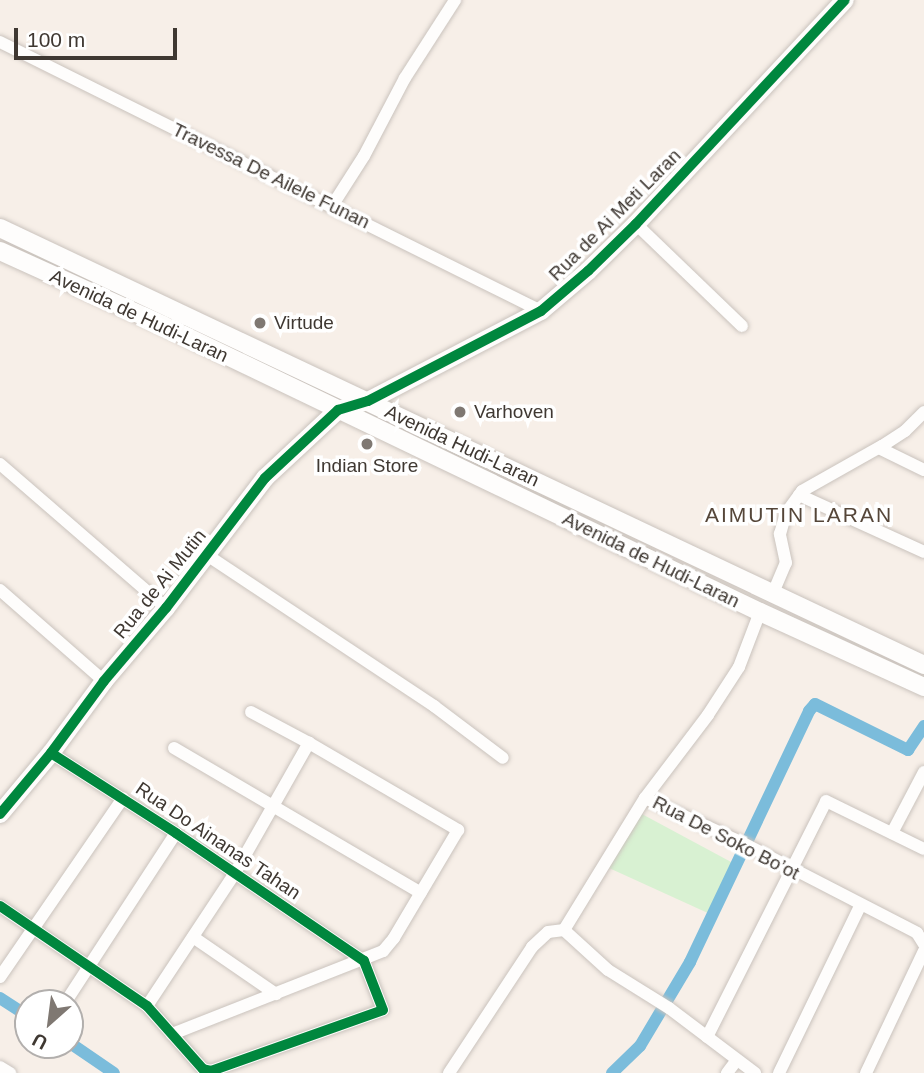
<!DOCTYPE html>
<meta charset="utf-8">
<style>
body{margin:0}
#map{position:relative;width:924px;height:1073px;overflow:hidden;background:#f7efe8;font-family:Arial,sans-serif}
div>[style]{position:absolute}
.green>*{inset:0;background:#d8f1d2}
.canal>*{height:12px;margin:-6px;padding:0 6px;transform-origin:6px;border-radius:6px;background:#7bbcdb}
.roads{filter:drop-shadow(0 0 2px #cac3bd) drop-shadow(0 0 2px #cac3bd)}
.street>*{height:12px;margin:-6px;padding:0 6px;transform-origin:6px;border-radius:6px;background:#fefdfc}
.secondary>*{height:18px;margin:-9px;padding:0 9px;transform-origin:9px;border-radius:9px;background:#fefdfc}
.cycleway>*{height:10px;margin:-5px;padding:0 5px;transform-origin:5px;border-radius:5px;background:#00873e}
.dots>*{width:19px;height:19px;translate:-50% -50%;box-sizing:border-box;border:4px solid #fff;border-radius:50%}
span{translate:-50% -50%;white-space:nowrap;text-align:center;line-height:1.15;-webkit-text-stroke:7px #fff;paint-order:stroke}
.street-label{font-size:19px;color:#3f3832}
.poi-label{font-size:19px;color:#3f3832}
.left{translate:0 -50%;text-align:left}
.neighbourhood-label{font-size:21px;color:#554639;letter-spacing:2px}
.north{position:absolute;left:14px;top:989px;width:70px;height:70px;box-sizing:border-box;background:#fff;border:2px solid #b2afad;border-radius:50%;rotate:208deg;font-size:19px;font-weight:700;line-height:28px;text-align:center;color:#3f3832}
.north::after{content:'';display:block;margin:auto;width:24px;height:32px;background:#7f7872;clip-path:polygon(50% 0,100% 100%,50% 72%,0 100%)}
.scale{position:absolute;left:14px;top:28px;width:163px;height:32px;box-sizing:border-box;border:4px solid #3f3832;border-top:0;padding-left:9px;font-size:21px;line-height:24px;white-space:nowrap;color:#3f3832;-webkit-text-stroke:5px #fff;paint-order:stroke}
</style>
<div id="map">
<div class="green">
<i style="clip-path:polygon(640px 813px,733px 863px,710px 914px,609px 868px)"></i>
</div>
<div class="canal">
<i style="left:0;top:998px;width:33px;rotate:33deg"></i>
<i style="left:70px;top:1043px;width:53px;rotate:34.3deg"></i>
<i style="left:612px;top:1073px;width:39px;rotate:-44deg"></i>
<i style="left:640px;top:1046px;width:98px;rotate:-59.2deg"></i>
<i style="left:690px;top:962px;width:278px;rotate:-64.6deg"></i>
<i style="left:809px;top:711px;width:9px;rotate:-49deg"></i>
<i style="left:815px;top:704px;width:104px;rotate:26.3deg"></i>
<i style="left:908px;top:750px;width:29px;rotate:-56deg"></i>
</div>
<div class="roads">
<div class="street">
<i style="left:0;top:42px;width:604px;rotate:26.44deg"></i>
<i style="left:332px;top:206px;width:59px;rotate:-57.4deg"></i>
<i style="left:364px;top:156px;width:88px;rotate:-62.3deg"></i>
<i style="left:405px;top:78px;width:93px;rotate:-57.3deg"></i>
<i style="left:636px;top:224px;width:147px;rotate:43.9deg"></i>
<i style="left:879px;top:448px;width:50px;rotate:26.1deg"></i>
<i style="left:0;top:464px;width:220px;rotate:40.9deg"></i>
<i style="left:799px;top:495px;width:137px;rotate:24.5deg"></i>
<i style="left:207px;top:555px;width:273px;rotate:33.6deg"></i>
<i style="left:434px;top:706px;width:86px;rotate:37deg"></i>
<i style="left:0;top:590px;width:138px;rotate:41.2deg"></i>
<i style="left:773px;top:593px;width:33px;rotate:-67deg"></i>
<i style="left:786px;top:563px;width:30px;rotate:-102deg"></i>
<i style="left:780px;top:534px;width:22px;rotate:-74deg"></i>
<i style="left:786px;top:513px;width:27px;rotate:-54deg"></i>
<i style="left:802px;top:491px;width:92px;rotate:-29.4deg"></i>
<i style="left:882px;top:446px;width:27px;rotate:-33deg"></i>
<i style="left:905px;top:431px;width:27px;rotate:-45deg"></i>
<i style="left:760px;top:612px;width:59px;rotate:110.9deg"></i>
<i style="left:739px;top:667px;width:57px;rotate:122.9deg"></i>
<i style="left:708px;top:715px;width:104px;rotate:127.2deg"></i>
<i style="left:645px;top:798px;width:108px;rotate:24.7deg"></i>
<i style="left:743px;top:843px;width:196px;rotate:27.3deg"></i>
<i style="left:917px;top:933px;width:13px;rotate:58deg"></i>
<i style="left:251px;top:712px;width:66px;rotate:28.1deg"></i>
<i style="left:174px;top:748px;width:286px;rotate:30.4deg"></i>
<i style="left:892px;top:833px;width:69px;rotate:-62.3deg"></i>
<i style="left:0;top:906px;width:178px;rotate:34.2deg"></i>
<i style="left:147px;top:1006px;width:84px;rotate:48.4deg"></i>
<i style="left:203px;top:1069px;width:8px;rotate:14deg"></i>
<i style="left:211px;top:1071px;width:182px;rotate:-19.5deg"></i>
<i style="left:383px;top:1010px;width:53px;rotate:-111.2deg"></i>
<i style="left:364px;top:961px;width:227px;rotate:-145.8deg"></i>
<i style="left:176px;top:833px;width:148px;rotate:-147.4deg"></i>
<i style="left:564px;top:930px;width:59px;rotate:42.3deg"></i>
<i style="left:608px;top:970px;width:72px;rotate:31.9deg"></i>
<i style="left:669px;top:1008px;width:108px;rotate:37.1deg"></i>
<i style="left:564px;top:930px;width:155px;rotate:-58.5deg"></i>
<i style="left:193px;top:937px;width:101px;rotate:34.5deg"></i>
<i style="left:0;top:977px;width:217px;rotate:-55.5deg"></i>
<i style="left:65px;top:1003px;width:203px;rotate:-56.9deg"></i>
<i style="left:147px;top:1006px;width:159px;rotate:-56.5deg"></i>
<i style="left:235px;top:873px;width:150px;rotate:-60.4deg"></i>
<i style="left:309px;top:743px;width:173px;rotate:30.3deg"></i>
<i style="left:458px;top:830px;width:126px;rotate:120.7deg"></i>
<i style="left:394px;top:938px;width:17px;rotate:130deg"></i>
<i style="left:383px;top:951px;width:227px;rotate:158.5deg"></i>
<i style="left:707px;top:1037px;width:264px;rotate:-63.2deg"></i>
<i style="left:826px;top:801px;width:109px;rotate:26.1deg"></i>
<i style="left:0;top:1067px;width:12px;rotate:31deg"></i>
<i style="left:449px;top:1073px;width:151px;rotate:-56.6deg"></i>
<i style="left:532px;top:947px;width:22px;rotate:-43deg"></i>
<i style="left:548px;top:932px;width:16px;rotate:-7deg"></i>
<i style="left:727px;top:1073px;width:15px;rotate:-53deg"></i>
<i style="left:779px;top:1073px;width:186px;rotate:-64.1deg"></i>
<i style="left:866px;top:1073px;width:135px;rotate:-64.6deg"></i>
</div>
<div class="secondary">
<i style="left:0;top:228px;width:1022px;rotate:25.31deg"></i>
<i style="left:0;top:251px;width:179px;rotate:24.4deg"></i>
<i style="left:163px;top:325px;width:662px;rotate:25.68deg"></i>
<i style="left:760px;top:612px;width:180px;rotate:24.6deg"></i>
<i style="left:0;top:814px;width:80px;rotate:-50.1deg"></i>
<i style="left:51px;top:753px;width:89px;rotate:-53.6deg"></i>
<i style="left:104px;top:681px;width:96px;rotate:-49.7deg"></i>
<i style="left:166px;top:608px;width:163px;rotate:-52.7deg"></i>
<i style="left:265px;top:478px;width:100px;rotate:-43deg"></i>
<i style="left:338px;top:410px;width:31px;rotate:-17deg"></i>
<i style="left:368px;top:401px;width:195px;rotate:-27.5deg"></i>
<i style="left:541px;top:311px;width:62px;rotate:-40.4deg"></i>
<i style="left:588px;top:271px;width:67px;rotate:-44.4deg"></i>
<i style="left:636px;top:224px;width:306px;rotate:-47deg"></i>
</div>
</div>
<div class="cycleway">
<i style="left:0;top:814px;width:80px;rotate:-50.1deg"></i>
<i style="left:51px;top:753px;width:89px;rotate:-53.6deg"></i>
<i style="left:104px;top:681px;width:96px;rotate:-49.7deg"></i>
<i style="left:166px;top:608px;width:163px;rotate:-52.7deg"></i>
<i style="left:265px;top:478px;width:100px;rotate:-43deg"></i>
<i style="left:338px;top:410px;width:31px;rotate:-17deg"></i>
<i style="left:368px;top:401px;width:195px;rotate:-27.5deg"></i>
<i style="left:541px;top:311px;width:62px;rotate:-40.4deg"></i>
<i style="left:588px;top:271px;width:67px;rotate:-44.4deg"></i>
<i style="left:636px;top:224px;width:306px;rotate:-47deg"></i>
<i style="left:0;top:906px;width:178px;rotate:34.2deg"></i>
<i style="left:147px;top:1006px;width:84px;rotate:48.4deg"></i>
<i style="left:203px;top:1069px;width:8px;rotate:14deg"></i>
<i style="left:211px;top:1071px;width:182px;rotate:-19.5deg"></i>
<i style="left:383px;top:1010px;width:53px;rotate:-111.2deg"></i>
<i style="left:364px;top:961px;width:227px;rotate:-145.8deg"></i>
<i style="left:176px;top:833px;width:148px;rotate:-147.4deg"></i>
</div>
<div class="dots">
<i style="left:260px;top:323px;background:#7f7872"></i>
<i style="left:460px;top:412px;background:#7f7872"></i>
<i style="left:367px;top:444px;background:#7f7872"></i>
</div>
<div class="street-label">
<span style="left:271px;top:176px;rotate:26deg">Travessa De Ailele Funan</span>
<span style="left:615px;top:215px;rotate:-45deg">Rua de Ai Meti Laran</span>
<span style="left:139px;top:316px;rotate:25deg">Avenida de Hudi-Laran</span>
<span style="left:462px;top:446px;rotate:25deg">Avenida Hudi-Laran</span>
<span style="left:651px;top:560px;rotate:26deg">Avenida de Hudi-Laran</span>
<span style="left:160px;top:584px;rotate:-51deg">Rua de Ai Mutin</span>
<span style="left:726px;top:838px;rotate:27deg">Rua De Soko Bo’ot</span>
<span style="left:218px;top:841px;rotate:34deg">Rua Do Ainanas Tahan</span>
</div>
<div class="poi-label">
<span class="left" style="left:274px;top:323px">Virtude</span>
<span class="left" style="left:474px;top:412px">Varhoven</span>
<span style="left:367px;top:466px">Indian Store</span>
</div>
<div class="neighbourhood-label">
<span style="left:799px;top:515px">AIMUTIN LARAN</span>
</div>
<div class="north">U</div>
<div class="scale">100 m</div>
</div>
